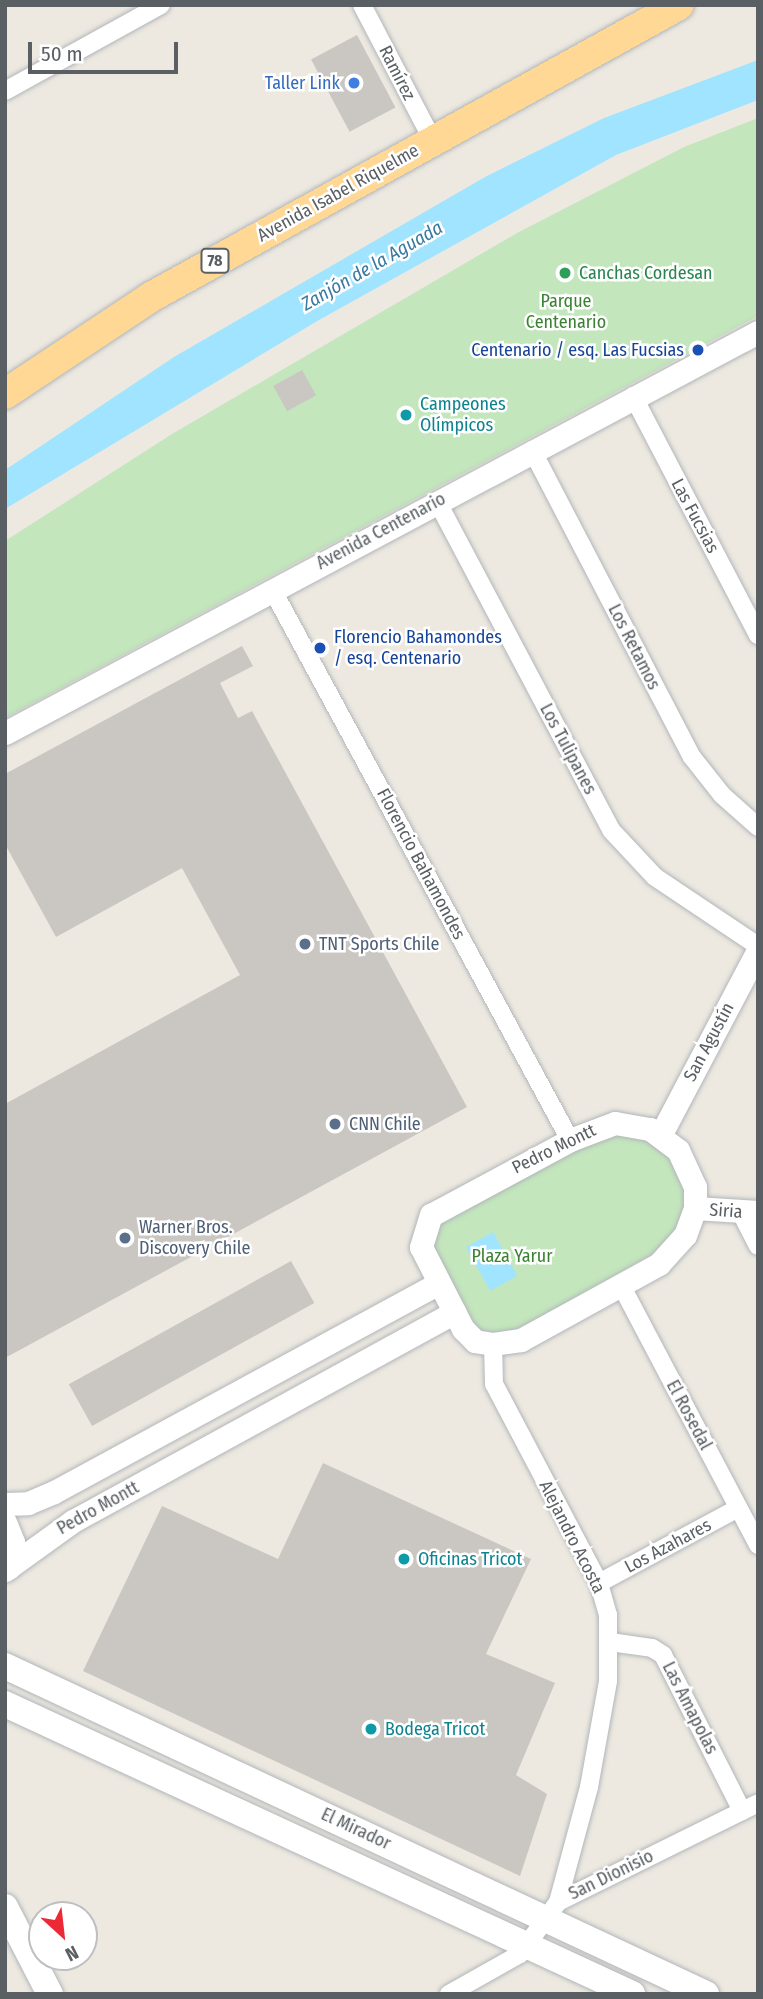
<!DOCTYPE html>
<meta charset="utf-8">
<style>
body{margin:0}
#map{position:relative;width:763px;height:1999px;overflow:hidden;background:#ede9e1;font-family:"Fira Sans Condensed",sans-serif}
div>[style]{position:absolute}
.green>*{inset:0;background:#c3e6bd}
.water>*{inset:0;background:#a0e4ff;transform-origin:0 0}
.building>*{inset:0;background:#cac6c1;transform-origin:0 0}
.roads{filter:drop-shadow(0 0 2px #b2b6b9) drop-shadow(0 0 2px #b2b6b9)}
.minor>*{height:18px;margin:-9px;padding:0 9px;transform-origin:9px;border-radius:9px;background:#fff}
.tertiary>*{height:23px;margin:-11.5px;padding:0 11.5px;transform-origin:11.5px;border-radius:11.5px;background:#fff}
.secondary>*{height:26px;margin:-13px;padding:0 13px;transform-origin:13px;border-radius:13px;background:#fff}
.trunk>*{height:30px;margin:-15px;padding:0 15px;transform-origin:15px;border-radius:15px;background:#ffd896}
.dots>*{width:19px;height:19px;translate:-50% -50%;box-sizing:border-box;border:4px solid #fff;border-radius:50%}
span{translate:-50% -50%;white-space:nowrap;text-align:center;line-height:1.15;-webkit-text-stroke:5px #fff;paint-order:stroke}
.shield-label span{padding:2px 5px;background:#fff;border:2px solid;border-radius:5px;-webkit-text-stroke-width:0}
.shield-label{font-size:16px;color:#5a5f63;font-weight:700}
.street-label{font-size:18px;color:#5a5f63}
.shop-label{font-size:18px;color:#366cbe}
.right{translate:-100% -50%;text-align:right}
.leisure-label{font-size:18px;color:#27864d}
.left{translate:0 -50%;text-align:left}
.park-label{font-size:18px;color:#3a8232}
.transit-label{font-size:18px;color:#164399}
.culture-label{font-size:18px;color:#0d838f}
.service-label{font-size:18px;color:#4e5e75}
.water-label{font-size:19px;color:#377aa0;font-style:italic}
.frame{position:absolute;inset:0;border:7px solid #5a5f63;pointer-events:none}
.north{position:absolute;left:28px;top:1901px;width:70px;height:70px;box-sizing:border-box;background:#fff;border:2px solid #bdbfc1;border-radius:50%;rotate:153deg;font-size:19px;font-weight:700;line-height:28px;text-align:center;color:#5a5f63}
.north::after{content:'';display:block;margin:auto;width:24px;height:32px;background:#ec2937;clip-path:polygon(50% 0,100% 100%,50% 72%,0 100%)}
.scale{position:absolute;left:28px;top:42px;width:150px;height:32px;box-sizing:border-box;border:4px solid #5a5f63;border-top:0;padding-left:9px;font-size:21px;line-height:24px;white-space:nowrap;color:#5a5f63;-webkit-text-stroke:5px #fff;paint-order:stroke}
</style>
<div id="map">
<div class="green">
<i style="clip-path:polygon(758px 118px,758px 316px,5px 718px,5px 541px,172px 434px,517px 233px,684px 147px)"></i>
<i style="clip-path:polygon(606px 1133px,642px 1136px,670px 1156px,685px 1193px,684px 1214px,673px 1235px,656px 1252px,519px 1329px,500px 1335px,479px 1332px,465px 1319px,432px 1245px,437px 1227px,452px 1212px)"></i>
</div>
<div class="water">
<i style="clip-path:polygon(758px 60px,758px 100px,616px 155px,319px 320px,5px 509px,5px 470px,174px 357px,485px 177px,604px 118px)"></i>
<i style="left:493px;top:1232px;width:50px;height:31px;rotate:61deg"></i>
</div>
<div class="building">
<i style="left:357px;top:35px;width:82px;height:52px;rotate:62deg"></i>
<i style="left:302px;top:370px;width:29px;height:33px;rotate:61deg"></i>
<i style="clip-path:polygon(242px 646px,253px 666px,220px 683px,238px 718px,252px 711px,467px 1107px,5px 1358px,5px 1104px,240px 975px,182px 868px,56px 937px,5px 844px,5px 774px)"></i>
<i style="left:291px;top:1261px;width:48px;height:254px;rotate:61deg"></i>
<i style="clip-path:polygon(323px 1463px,531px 1559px,486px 1654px,555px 1683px,516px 1775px,547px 1794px,520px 1876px,83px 1671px,162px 1506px,278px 1559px)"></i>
</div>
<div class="roads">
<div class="minor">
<i style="left:362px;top:5px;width:153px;rotate:62.4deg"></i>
<i style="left:5px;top:91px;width:178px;rotate:-28.9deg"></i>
<i style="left:633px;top:396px;width:270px;rotate:62.4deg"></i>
<i style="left:532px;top:450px;width:346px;rotate:62.5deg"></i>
<i style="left:692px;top:757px;width:48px;rotate:51.7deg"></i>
<i style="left:722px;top:795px;width:48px;rotate:41.6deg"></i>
<i style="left:437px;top:501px;width:372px;rotate:62.1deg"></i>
<i style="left:611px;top:830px;width:64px;rotate:46.9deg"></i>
<i style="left:655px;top:877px;width:124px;rotate:33.8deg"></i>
<i style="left:272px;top:589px;width:626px;rotate:61.59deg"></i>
<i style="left:740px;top:1211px;width:39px;rotate:63deg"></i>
<i style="left:621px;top:1285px;width:294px;rotate:62.2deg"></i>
<i style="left:599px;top:1583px;width:158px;rotate:-28.3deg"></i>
<i style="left:610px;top:1642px;width:42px;rotate:8.1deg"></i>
<i style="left:652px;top:1648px;width:13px;rotate:32deg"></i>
<i style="left:663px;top:1655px;width:175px;rotate:63.1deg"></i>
<i style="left:558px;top:1902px;width:223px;rotate:-26.3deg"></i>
<i style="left:449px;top:1994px;width:81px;rotate:-29.4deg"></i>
<i style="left:520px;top:1954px;width:64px;rotate:-53.8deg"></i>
<i style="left:558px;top:1902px;width:119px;rotate:-74.9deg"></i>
<i style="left:589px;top:1787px;width:108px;rotate:-79.8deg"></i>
<i style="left:608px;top:1681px;width:66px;rotate:-90deg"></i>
<i style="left:608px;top:1615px;width:33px;rotate:-106deg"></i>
<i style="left:599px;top:1583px;width:225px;rotate:-117.8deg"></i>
<i style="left:494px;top:1384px;width:40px;rotate:-91.4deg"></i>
</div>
<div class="tertiary">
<i style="left:5px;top:733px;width:853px;rotate:-28.04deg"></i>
<i style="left:615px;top:1123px;width:36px;rotate:10deg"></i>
<i style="left:650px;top:1129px;width:35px;rotate:37deg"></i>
<i style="left:678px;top:1150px;width:41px;rotate:65.3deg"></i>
<i style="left:695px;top:1187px;width:21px;rotate:90deg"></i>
<i style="left:695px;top:1208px;width:29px;rotate:110deg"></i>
<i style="left:685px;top:1235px;width:39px;rotate:132deg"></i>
<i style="left:659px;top:1264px;width:158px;rotate:151.2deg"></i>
<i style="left:521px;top:1340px;width:28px;rotate:172deg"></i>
<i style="left:493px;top:1344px;width:18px;rotate:-171deg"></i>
<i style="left:475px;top:1341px;width:17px;rotate:-135deg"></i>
<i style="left:463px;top:1329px;width:92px;rotate:-117.1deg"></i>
<i style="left:421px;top:1247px;width:34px;rotate:-73deg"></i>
<i style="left:431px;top:1215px;width:158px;rotate:-28.3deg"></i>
<i style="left:570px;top:1140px;width:48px;rotate:-20.7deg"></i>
<i style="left:661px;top:1134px;width:208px;rotate:-62.2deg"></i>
<i style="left:695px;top:1208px;width:63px;rotate:3.6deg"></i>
<i style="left:5px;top:1504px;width:23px;rotate:-2deg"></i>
<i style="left:28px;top:1503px;width:28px;rotate:-23deg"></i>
<i style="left:54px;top:1492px;width:438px;rotate:-28.5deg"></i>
<i style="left:5px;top:1522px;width:22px;rotate:68deg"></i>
<i style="left:13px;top:1542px;width:26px;rotate:99deg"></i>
<i style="left:5px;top:1570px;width:84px;rotate:-35.8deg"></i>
<i style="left:73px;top:1521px;width:435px;rotate:-28.7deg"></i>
</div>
<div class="secondary">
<i style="left:5px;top:1666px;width:774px;rotate:25.08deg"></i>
<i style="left:5px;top:1704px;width:691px;rotate:24.82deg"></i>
<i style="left:5px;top:1907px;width:98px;rotate:62.7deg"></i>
</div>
<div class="trunk">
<i style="left:5px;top:394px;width:175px;rotate:-33.6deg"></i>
<i style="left:151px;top:297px;width:603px;rotate:-28.94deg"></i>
</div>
</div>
<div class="dots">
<i style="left:354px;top:83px;background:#3f7fe0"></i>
<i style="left:565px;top:273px;background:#2e9e5b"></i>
<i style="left:698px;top:350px;background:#1a4fb4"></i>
<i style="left:406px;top:415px;background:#0f9aa8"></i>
<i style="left:320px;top:648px;background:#1a4fb4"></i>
<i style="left:305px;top:944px;background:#5c6f8a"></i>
<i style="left:335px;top:1124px;background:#5c6f8a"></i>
<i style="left:125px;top:1238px;background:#5c6f8a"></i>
<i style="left:404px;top:1559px;background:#0f9aa8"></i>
<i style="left:371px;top:1729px;background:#0f9aa8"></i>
</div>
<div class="shield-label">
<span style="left:215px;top:261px">78</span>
</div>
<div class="street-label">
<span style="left:397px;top:73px;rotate:63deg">Ramírez</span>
<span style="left:338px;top:193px;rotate:-29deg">Avenida Isabel Riquelme</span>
<span style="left:695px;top:516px;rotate:62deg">Las Fucsias</span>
<span style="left:381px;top:531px;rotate:-28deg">Avenida Centenario</span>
<span style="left:634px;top:647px;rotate:63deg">Los Retamos</span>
<span style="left:568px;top:749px;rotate:62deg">Los Tulipanes</span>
<span style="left:421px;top:864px;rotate:62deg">Florencio Bahamondes</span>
<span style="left:709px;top:1042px;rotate:-62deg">San Agustín</span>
<span style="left:554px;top:1149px;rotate:-26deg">Pedro Montt</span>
<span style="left:726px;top:1211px;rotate:4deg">Siria</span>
<span style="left:689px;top:1415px;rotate:62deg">El Rosedal</span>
<span style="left:98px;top:1508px;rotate:-29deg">Pedro Montt</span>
<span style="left:572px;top:1537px;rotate:63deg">Alejandro Acosta</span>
<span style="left:668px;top:1546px;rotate:-28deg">Los Azahares</span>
<span style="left:690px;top:1708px;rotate:63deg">Las Amapolas</span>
<span style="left:356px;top:1829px;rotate:25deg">El Mirador</span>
<span style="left:611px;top:1875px;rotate:-26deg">San Dionisio</span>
</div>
<div class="shop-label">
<span class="right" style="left:340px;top:83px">Taller Link</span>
</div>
<div class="leisure-label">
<span class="left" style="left:579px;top:273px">Canchas Cordesan</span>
</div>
<div class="park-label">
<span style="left:566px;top:312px">Parque<br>Centenario</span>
<span style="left:512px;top:1256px">Plaza Yarur</span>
</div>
<div class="transit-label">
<span class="right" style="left:684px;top:350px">Centenario / esq. Las Fucsias</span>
<span class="left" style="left:334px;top:648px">Florencio Bahamondes<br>/ esq. Centenario</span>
</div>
<div class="culture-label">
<span class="left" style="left:420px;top:415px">Campeones<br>Olímpicos</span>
<span class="left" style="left:418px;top:1559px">Oficinas Tricot</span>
<span class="left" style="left:385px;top:1729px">Bodega Tricot</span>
</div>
<div class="service-label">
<span class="left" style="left:319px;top:944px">TNT Sports Chile</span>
<span class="left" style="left:349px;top:1124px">CNN Chile</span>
<span class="left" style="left:139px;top:1238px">Warner Bros.<br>Discovery Chile</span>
</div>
<div class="water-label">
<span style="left:372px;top:266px;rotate:-30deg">Zanjón de la Aguada</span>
</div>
<div class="frame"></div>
<div class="north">N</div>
<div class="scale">50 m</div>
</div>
